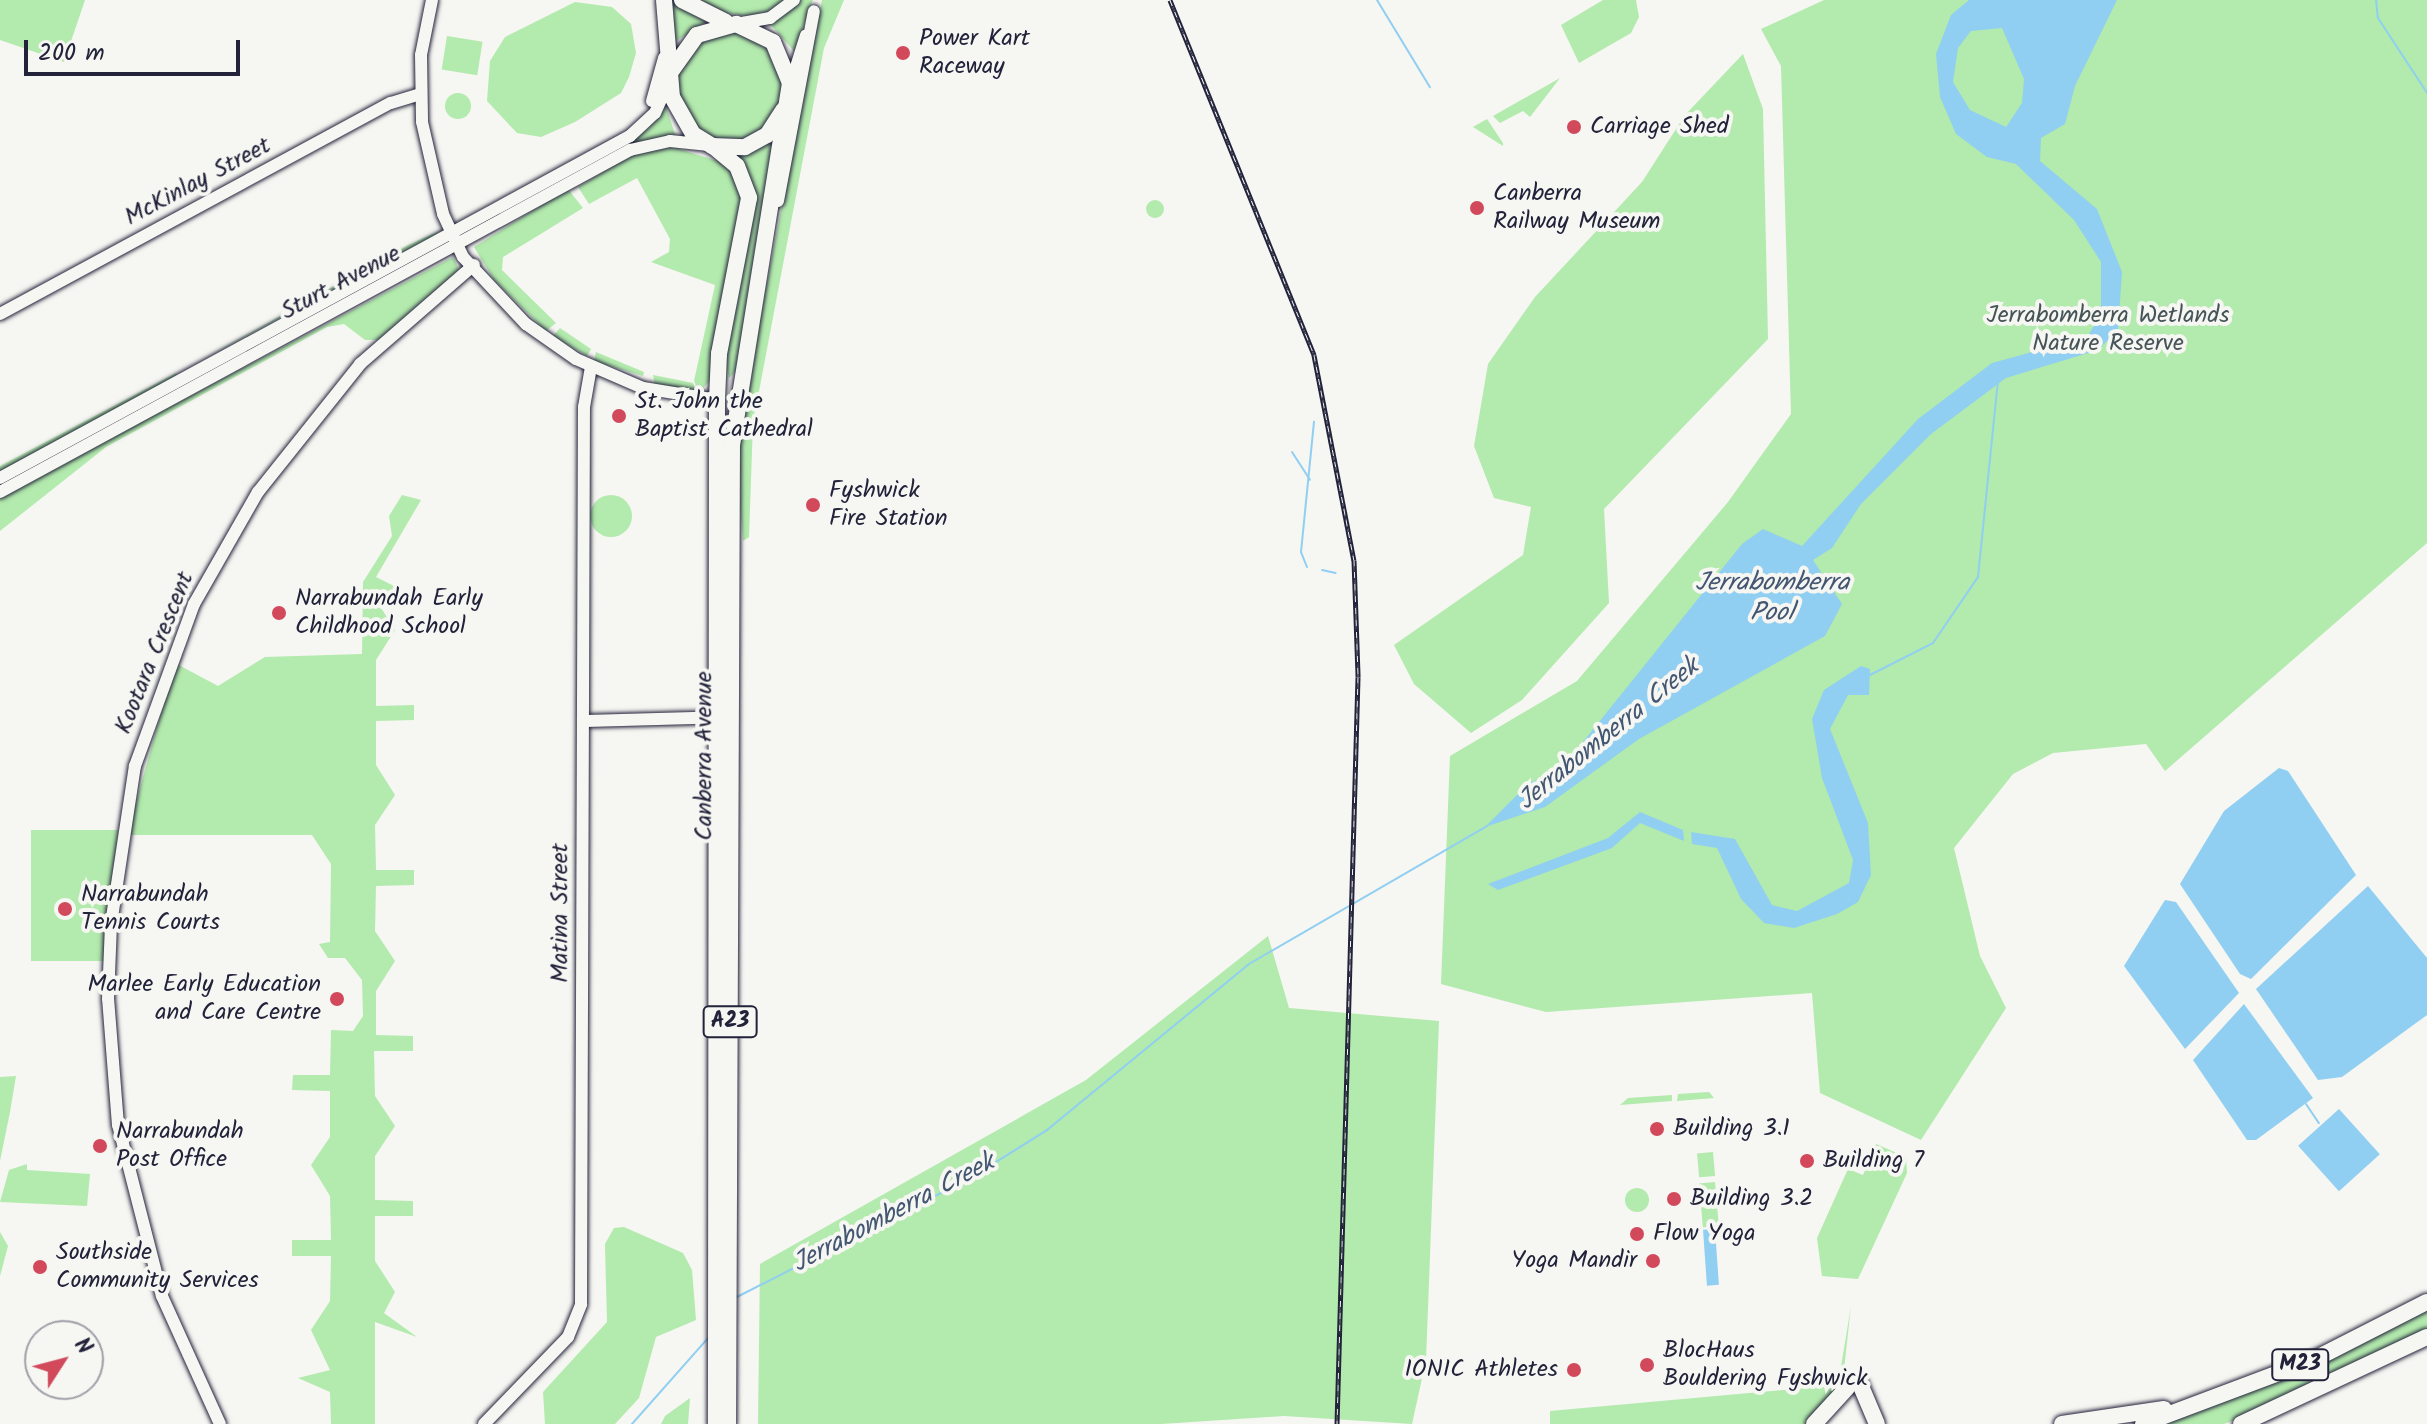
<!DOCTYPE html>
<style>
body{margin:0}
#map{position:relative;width:2427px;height:1424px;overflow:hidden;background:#f6f6f2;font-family:Kalam,sans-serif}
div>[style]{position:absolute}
.green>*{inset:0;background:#b3eaad;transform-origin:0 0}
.round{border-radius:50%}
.water>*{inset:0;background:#90cff1;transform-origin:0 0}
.stream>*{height:2px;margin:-1px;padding:0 1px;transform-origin:1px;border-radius:1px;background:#90cff1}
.roads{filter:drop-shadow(0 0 2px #22223b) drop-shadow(0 0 2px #22223b)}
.secondary>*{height:12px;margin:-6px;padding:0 6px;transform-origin:6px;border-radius:6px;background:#f6f6f2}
.highway>*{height:16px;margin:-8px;padding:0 8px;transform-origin:8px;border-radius:8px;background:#f6f6f2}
.rail>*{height:5px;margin-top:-2.5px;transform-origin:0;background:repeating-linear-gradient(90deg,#f6f6f2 0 6px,#22223b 0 12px);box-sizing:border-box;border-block:2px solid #22223b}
.dots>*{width:22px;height:22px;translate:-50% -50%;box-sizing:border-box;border:4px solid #f6f6f2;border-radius:50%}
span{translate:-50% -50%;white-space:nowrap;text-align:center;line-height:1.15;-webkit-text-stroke:8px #f6f6f2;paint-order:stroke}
.shield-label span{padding:2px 6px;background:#f6f6f2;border:2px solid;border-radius:6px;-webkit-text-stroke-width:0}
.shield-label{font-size:22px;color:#22223b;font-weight:700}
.poi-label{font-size:24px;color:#22223b}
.left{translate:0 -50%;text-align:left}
.right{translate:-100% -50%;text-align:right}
.street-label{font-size:24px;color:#22223b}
.park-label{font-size:24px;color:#465458}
.water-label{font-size:26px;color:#435672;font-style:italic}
.north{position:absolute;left:24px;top:1320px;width:80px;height:80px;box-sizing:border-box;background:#f6f6f2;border:2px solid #a1a1a9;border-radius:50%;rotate:54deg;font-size:22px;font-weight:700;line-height:32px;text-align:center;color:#22223b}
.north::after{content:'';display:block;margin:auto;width:28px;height:36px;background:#d1495b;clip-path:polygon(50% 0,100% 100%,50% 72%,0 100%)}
.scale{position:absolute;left:24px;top:40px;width:216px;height:36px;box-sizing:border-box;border:4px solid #22223b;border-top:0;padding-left:10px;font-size:24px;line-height:28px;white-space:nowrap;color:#22223b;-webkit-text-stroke:6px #f6f6f2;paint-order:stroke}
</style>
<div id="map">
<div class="green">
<i style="clip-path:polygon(0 0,85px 0,64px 62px,0 40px)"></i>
<i style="clip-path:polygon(669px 0,677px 0,706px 22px,676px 41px)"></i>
<i style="clip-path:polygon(695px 0,787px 0,757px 17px,714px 12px)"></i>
<i style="clip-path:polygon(800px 0,813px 0,794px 51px,770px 24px)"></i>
<i style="clip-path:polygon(822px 0,844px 0,824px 48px,753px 423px,749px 537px,743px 541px,737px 467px,746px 391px)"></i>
<i style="clip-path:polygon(1603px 0,1636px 0,1639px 17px,1631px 33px,1579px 63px,1561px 25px)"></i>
<i style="clip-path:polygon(1824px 0,2427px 0,2427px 543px,2165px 771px,2146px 744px,2053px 753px,2013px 774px,1954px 848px,1980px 956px,2006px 1008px,1921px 1140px,1820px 1093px,1812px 993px,1546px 1012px,1441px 984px,1450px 756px,1577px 681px,1728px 502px,1791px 414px,1781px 66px,1761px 29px)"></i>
<i style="clip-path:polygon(575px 2px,612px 7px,631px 24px,636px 53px,629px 77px,621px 93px,575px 122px,541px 137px,517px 133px,487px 101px,490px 61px,505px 37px)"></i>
<i class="round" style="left:676px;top:32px;width:108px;height:108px"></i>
<i style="left:447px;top:36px;width:36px;height:34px;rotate:9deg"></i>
<i style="clip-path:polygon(1743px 54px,1763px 109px,1768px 339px,1604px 509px,1609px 603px,1522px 700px,1471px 733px,1414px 684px,1394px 645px,1523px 555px,1531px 507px,1494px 498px,1474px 446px,1488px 364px,1535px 297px,1642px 182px,1685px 115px)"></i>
<i style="clip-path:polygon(1560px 78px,1530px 117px,1523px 111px,1500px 123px,1493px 116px)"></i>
<i class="round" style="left:445px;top:93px;width:26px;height:26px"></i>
<i style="clip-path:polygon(665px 104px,676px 137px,613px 156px,649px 128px)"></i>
<i style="clip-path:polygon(1487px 119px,1503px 143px,1503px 146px,1473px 127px)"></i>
<i style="clip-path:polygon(778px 140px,736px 371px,729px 378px,724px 356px,752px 213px,734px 156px)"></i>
<i style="clip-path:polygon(666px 145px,724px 163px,742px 188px,710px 381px,699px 392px,694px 381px,715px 285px,651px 262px,669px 252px,670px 239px,637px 178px,589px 204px,578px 187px,635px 153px)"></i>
<i style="clip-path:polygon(568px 189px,583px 208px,503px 257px,502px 270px,556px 323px,546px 331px,494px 280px,474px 247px)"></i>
<i class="round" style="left:1146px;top:200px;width:18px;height:18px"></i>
<i style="clip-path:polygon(441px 230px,431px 238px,206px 357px,408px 245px)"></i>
<i style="clip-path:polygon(453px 257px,459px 270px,378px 340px,365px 340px,344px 324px,327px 327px,106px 447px,0 531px,0 497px)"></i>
<i style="clip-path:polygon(560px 328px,591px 349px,587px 356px,553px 336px)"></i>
<i style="clip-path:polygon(596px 352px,644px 372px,643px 376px,594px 361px)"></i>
<i style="clip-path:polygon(176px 373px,177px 375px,0 473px,0 466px)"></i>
<i style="clip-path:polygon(653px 375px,693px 383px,696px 392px,655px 385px)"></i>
<i style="clip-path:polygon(402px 495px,421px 500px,376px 577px,408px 593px,376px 600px,395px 630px,376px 660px,376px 706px,414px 705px,414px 720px,376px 721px,376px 765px,395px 795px,375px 825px,376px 870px,414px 870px,414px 885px,376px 886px,375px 931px,395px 961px,376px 991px,376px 1035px,413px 1036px,413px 1051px,374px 1051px,375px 1096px,395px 1126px,375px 1156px,375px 1200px,413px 1201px,413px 1216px,375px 1216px,375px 1261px,395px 1292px,384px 1313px,417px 1337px,375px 1322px,375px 1424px,331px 1424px,330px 1392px,298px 1378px,330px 1370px,311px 1330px,330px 1301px,331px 1256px,292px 1256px,292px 1240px,331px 1240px,330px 1196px,311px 1165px,330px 1137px,330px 1091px,292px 1090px,293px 1075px,330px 1075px,331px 1030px,353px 1031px,363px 1016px,362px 980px,345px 958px,328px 958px,319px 944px,330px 942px,331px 864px,312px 835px,127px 835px,175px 663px,218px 686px,265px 657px,362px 654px,363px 582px,392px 536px,389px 516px)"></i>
<i class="round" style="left:590px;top:495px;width:42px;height:42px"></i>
<i style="clip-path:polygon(31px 830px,118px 830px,104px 961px,31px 961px)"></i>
<i style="clip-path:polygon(1268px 936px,1289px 1008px,1439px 1021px,1426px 1360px,1412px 1424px,1284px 1416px,1161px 1424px,758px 1424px,760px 1264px,1086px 1080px)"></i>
<i style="clip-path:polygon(16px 1076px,10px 1112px,0 1161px,0 1077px)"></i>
<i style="clip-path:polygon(1709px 1092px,1714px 1098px,1677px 1101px,1678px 1094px)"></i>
<i style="clip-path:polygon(1672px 1095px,1672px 1101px,1620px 1105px,1628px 1098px)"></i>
<i style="clip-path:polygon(1876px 1144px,1906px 1157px,1907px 1173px,1858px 1279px,1822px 1276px,1817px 1238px,1848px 1169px,1863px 1175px)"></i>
<i style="left:1713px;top:1152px;width:24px;height:16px;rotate:85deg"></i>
<i style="clip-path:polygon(27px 1164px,27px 1170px,90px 1174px,87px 1206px,0 1202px,9px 1170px)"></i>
<i style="left:1715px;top:1182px;width:44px;height:16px;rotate:85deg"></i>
<i class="round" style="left:1625px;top:1188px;width:24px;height:24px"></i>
<i style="clip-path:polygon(624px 1227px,683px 1253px,692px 1270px,696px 1320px,656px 1337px,639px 1398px,615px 1424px,545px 1424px,543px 1392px,607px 1322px,605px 1244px,614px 1228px)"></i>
<i style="clip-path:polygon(0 1232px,8px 1246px,0 1276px)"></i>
<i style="clip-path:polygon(1851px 1306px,1842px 1388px,1807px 1424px,1550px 1424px,1550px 1411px,1838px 1385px)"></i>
<i style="clip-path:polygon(2427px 1307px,2427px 1330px,2254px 1413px,2224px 1424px,2160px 1424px,2292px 1376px)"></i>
<i style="clip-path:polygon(690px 1398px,688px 1424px,661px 1424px,665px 1416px)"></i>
</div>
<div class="water">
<i style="clip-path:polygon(evenodd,1969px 0,2117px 0,2075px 86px,2065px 124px,2041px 138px,2040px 161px,2097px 209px,2122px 272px,2118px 330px,2098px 350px,2006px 378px,1931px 434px,1861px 504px,1832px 548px,1813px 560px,1842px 604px,1825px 636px,1639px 739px,1545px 807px,1485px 827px,1528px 784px,1562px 768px,1742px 544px,1763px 529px,1802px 546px,1918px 419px,1992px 363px,2087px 337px,2101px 315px,2101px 262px,2074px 220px,2016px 164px,1987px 157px,1956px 134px,1940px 97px,1936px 54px,1951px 15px,1969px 0,2002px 28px,2024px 79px,2022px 103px,2006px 127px,1970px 110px,1953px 82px,1958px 48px,1971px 31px,2002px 28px)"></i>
<i style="clip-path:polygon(1861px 666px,1870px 669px,1869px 695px,1848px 695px,1830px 729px,1868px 823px,1871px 875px,1858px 902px,1837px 914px,1794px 928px,1764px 923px,1741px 899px,1717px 848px,1692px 844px,1691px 832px,1735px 839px,1772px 905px,1797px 911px,1849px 883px,1853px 860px,1822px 778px,1812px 719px,1824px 690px)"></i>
<i style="clip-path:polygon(2279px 768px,2288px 771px,2356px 875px,2251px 979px,2240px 974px,2180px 884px,2224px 811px)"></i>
<i style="clip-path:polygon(1640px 812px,1683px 830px,1684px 841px,1640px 823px,1612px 848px,1498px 890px,1488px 884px,1608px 838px)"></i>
<i style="clip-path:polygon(2368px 886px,2427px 958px,2427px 1015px,2342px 1077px,2318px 1080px,2256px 989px)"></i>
<i style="clip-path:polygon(2165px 900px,2176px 902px,2239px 993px,2185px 1049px,2124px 966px)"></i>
<i style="clip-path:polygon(2244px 1004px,2313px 1098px,2256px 1140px,2247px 1140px,2193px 1060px)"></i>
<i style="left:2339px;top:1109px;width:61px;height:55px;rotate:48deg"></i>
<i style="left:1715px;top:1229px;width:56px;height:12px;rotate:86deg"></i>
</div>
<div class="stream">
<i style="left:1377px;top:0;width:102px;rotate:58.7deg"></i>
<i style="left:2376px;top:0;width:18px;rotate:84deg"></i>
<i style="left:2378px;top:18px;width:90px;rotate:56.8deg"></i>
<i style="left:1292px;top:452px;width:33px;rotate:57deg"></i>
<i style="left:1307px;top:567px;width:16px;rotate:-112deg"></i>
<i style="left:1301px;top:552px;width:131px;rotate:-84.3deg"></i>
<i style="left:1322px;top:570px;width:14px;rotate:12deg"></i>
<i style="left:1870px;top:675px;width:71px;rotate:-26.9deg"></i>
<i style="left:1933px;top:643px;width:80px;rotate:-55.7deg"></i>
<i style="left:1978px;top:577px;width:197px;rotate:-84.2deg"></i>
<i style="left:2306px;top:1104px;width:23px;rotate:56deg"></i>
<i style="left:737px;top:1297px;width:260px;rotate:-27deg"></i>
<i style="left:969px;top:1179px;width:92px;rotate:-32.1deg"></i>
<i style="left:1047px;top:1130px;width:261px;rotate:-39.4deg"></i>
<i style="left:1249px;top:964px;width:275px;rotate:-30.1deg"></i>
<i style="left:632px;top:1424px;width:115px;rotate:-48.5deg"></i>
</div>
<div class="roads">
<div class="secondary">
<i style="left:432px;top:0;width:56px;rotate:101.3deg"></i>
<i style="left:421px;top:55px;width:67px;rotate:89.1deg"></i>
<i style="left:422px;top:122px;width:94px;rotate:77.1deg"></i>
<i style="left:443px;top:214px;width:47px;rotate:65.1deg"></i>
<i style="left:463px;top:257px;width:92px;rotate:46.8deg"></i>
<i style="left:526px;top:324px;width:61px;rotate:35deg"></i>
<i style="left:576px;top:359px;width:73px;rotate:23.4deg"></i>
<i style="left:643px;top:388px;width:75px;rotate:9.2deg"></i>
<i style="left:736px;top:24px;width:35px;rotate:-10deg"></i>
<i style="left:770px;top:18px;width:30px;rotate:-37deg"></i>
<i style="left:790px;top:86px;width:53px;rotate:-72.6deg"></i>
<i style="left:652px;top:101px;width:45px;rotate:-74.4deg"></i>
<i style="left:778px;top:201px;width:193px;rotate:-79.3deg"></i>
<i style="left:0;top:314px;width:444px;rotate:-28.4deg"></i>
<i style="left:391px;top:103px;width:30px;rotate:-17deg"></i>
<i style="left:0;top:478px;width:717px;rotate:-28.5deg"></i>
<i style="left:630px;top:136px;width:34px;rotate:-43deg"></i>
<i style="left:655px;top:113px;width:36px;rotate:-66deg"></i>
<i style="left:0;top:492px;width:717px;rotate:-28.5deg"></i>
<i style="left:630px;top:150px;width:41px;rotate:-12.7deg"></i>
<i style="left:670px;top:141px;width:39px;rotate:6deg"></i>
<i style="left:583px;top:721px;width:140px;rotate:-1.6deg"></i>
<i style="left:220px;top:1424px;width:141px;rotate:-114.4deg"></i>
<i style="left:162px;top:1296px;width:177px;rotate:-104.4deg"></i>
<i style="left:118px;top:1125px;width:126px;rotate:-94.5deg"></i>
<i style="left:108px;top:999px;width:75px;rotate:-87.7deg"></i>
<i style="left:111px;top:924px;width:160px;rotate:-81.4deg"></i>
<i style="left:135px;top:766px;width:172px;rotate:-70deg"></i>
<i style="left:194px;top:604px;width:129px;rotate:-60.3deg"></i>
<i style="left:258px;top:492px;width:164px;rotate:-51.4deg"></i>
<i style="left:360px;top:364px;width:151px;rotate:-41deg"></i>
<i style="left:484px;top:1424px;width:121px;rotate:-46deg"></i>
<i style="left:568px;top:1337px;width:35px;rotate:-68deg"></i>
<i style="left:581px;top:1304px;width:897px;rotate:-89.81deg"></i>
<i style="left:584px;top:407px;width:41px;rotate:-80.1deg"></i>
</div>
<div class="highway">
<i style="left:664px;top:0;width:97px;rotate:85.3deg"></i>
<i style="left:672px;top:97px;width:43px;rotate:60.4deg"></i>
<i style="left:693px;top:134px;width:22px;rotate:32deg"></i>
<i style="left:712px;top:146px;width:33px;rotate:2deg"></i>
<i style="left:745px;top:147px;width:25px;rotate:-29deg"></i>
<i style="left:767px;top:135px;width:30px;rotate:-57deg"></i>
<i style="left:682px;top:0;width:49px;rotate:26.6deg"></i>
<i style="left:672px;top:70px;width:43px;rotate:-54.5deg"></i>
<i style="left:697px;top:35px;width:41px;rotate:-15.8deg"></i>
<i style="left:736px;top:24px;width:41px;rotate:25.9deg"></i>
<i style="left:773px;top:42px;width:44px;rotate:67.5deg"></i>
<i style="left:790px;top:83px;width:366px;rotate:99.1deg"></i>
<i style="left:732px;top:444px;width:980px;rotate:90.23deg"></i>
<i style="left:713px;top:146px;width:31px;rotate:40deg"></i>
<i style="left:737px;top:166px;width:34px;rotate:69deg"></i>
<i style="left:749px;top:198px;width:159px;rotate:100.9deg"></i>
<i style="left:719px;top:354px;width:46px;rotate:92.5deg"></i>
<i style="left:717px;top:400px;width:1024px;rotate:90.06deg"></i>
<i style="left:1860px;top:1384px;width:43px;rotate:67deg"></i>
<i style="left:1814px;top:1424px;width:49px;rotate:-47.5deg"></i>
<i style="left:2062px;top:1424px;width:103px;rotate:-8.4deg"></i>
<i style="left:2143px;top:1424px;width:179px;rotate:-20.6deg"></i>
<i style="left:2311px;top:1361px;width:130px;rotate:-27deg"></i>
<i style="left:2241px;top:1424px;width:205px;rotate:-25.1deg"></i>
</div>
</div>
<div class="rail">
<i style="left:1170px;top:0;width:383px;rotate:67.9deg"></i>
<i style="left:1314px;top:355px;width:209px;rotate:79deg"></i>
<i style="left:1354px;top:560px;width:117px;rotate:88deg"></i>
<i style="left:1358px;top:677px;width:747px;rotate:91.61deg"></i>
</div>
<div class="dots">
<i style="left:903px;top:53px;background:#d1495b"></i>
<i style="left:1574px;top:127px;background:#d1495b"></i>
<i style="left:1477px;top:208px;background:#d1495b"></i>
<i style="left:619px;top:416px;background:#d1495b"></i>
<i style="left:813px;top:505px;background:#d1495b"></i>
<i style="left:279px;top:613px;background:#d1495b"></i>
<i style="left:65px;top:909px;background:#d1495b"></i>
<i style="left:337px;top:999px;background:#d1495b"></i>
<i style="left:1657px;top:1129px;background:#d1495b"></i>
<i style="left:100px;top:1146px;background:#d1495b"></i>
<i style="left:1807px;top:1161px;background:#d1495b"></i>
<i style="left:1674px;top:1199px;background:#d1495b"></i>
<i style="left:1637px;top:1234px;background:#d1495b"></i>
<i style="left:1653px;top:1261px;background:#d1495b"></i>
<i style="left:40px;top:1267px;background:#d1495b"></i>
<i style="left:1647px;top:1365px;background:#d1495b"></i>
<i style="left:1574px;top:1370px;background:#d1495b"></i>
</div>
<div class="shield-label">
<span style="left:730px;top:1022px">A23</span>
<span style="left:2300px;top:1365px">M23</span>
</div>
<div class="poi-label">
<span class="left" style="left:919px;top:53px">Power Kart<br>Raceway</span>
<span class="left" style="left:1590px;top:127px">Carriage Shed</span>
<span class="left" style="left:1493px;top:208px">Canberra<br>Railway Museum</span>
<span class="left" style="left:635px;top:416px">St. John the<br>Baptist Cathedral</span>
<span class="left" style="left:829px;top:505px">Fyshwick<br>Fire Station</span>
<span class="left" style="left:295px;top:613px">Narrabundah Early<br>Childhood School</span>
<span class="left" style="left:81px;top:909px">Narrabundah<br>Tennis Courts</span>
<span class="right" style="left:321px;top:999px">Marlee Early Education<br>and Care Centre</span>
<span class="left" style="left:1673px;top:1129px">Building 3.1</span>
<span class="left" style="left:116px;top:1146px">Narrabundah<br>Post Office</span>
<span class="left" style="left:1823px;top:1161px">Building 7</span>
<span class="left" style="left:1690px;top:1199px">Building 3.2</span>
<span class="left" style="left:1653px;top:1234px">Flow Yoga</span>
<span class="left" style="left:56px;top:1267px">Southside<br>Community Services</span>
<span class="right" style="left:1637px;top:1261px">Yoga Mandir</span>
<span class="left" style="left:1663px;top:1365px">BlocHaus<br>Bouldering Fyshwick</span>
<span class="right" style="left:1558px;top:1370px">IONIC Athletes</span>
</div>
<div class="street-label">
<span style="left:198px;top:182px;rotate:-28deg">McKinlay Street</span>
<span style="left:341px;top:283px;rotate:-28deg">Sturt Avenue</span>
<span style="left:155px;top:653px;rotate:-68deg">Kootara Crescent</span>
<span style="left:705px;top:756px;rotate:-90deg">Canberra Avenue</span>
<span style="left:561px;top:913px;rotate:-90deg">Matina Street</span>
</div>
<div class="park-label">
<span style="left:2108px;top:330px">Jerrabomberra Wetlands<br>Nature Reserve</span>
</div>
<div class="water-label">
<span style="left:1772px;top:599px">Jerrabomberra<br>Pool</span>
<span style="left:1609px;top:735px;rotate:-39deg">Jerrabomberra Creek</span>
<span style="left:894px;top:1214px;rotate:-28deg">Jerrabomberra Creek</span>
</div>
<div class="north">N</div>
<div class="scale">200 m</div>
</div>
